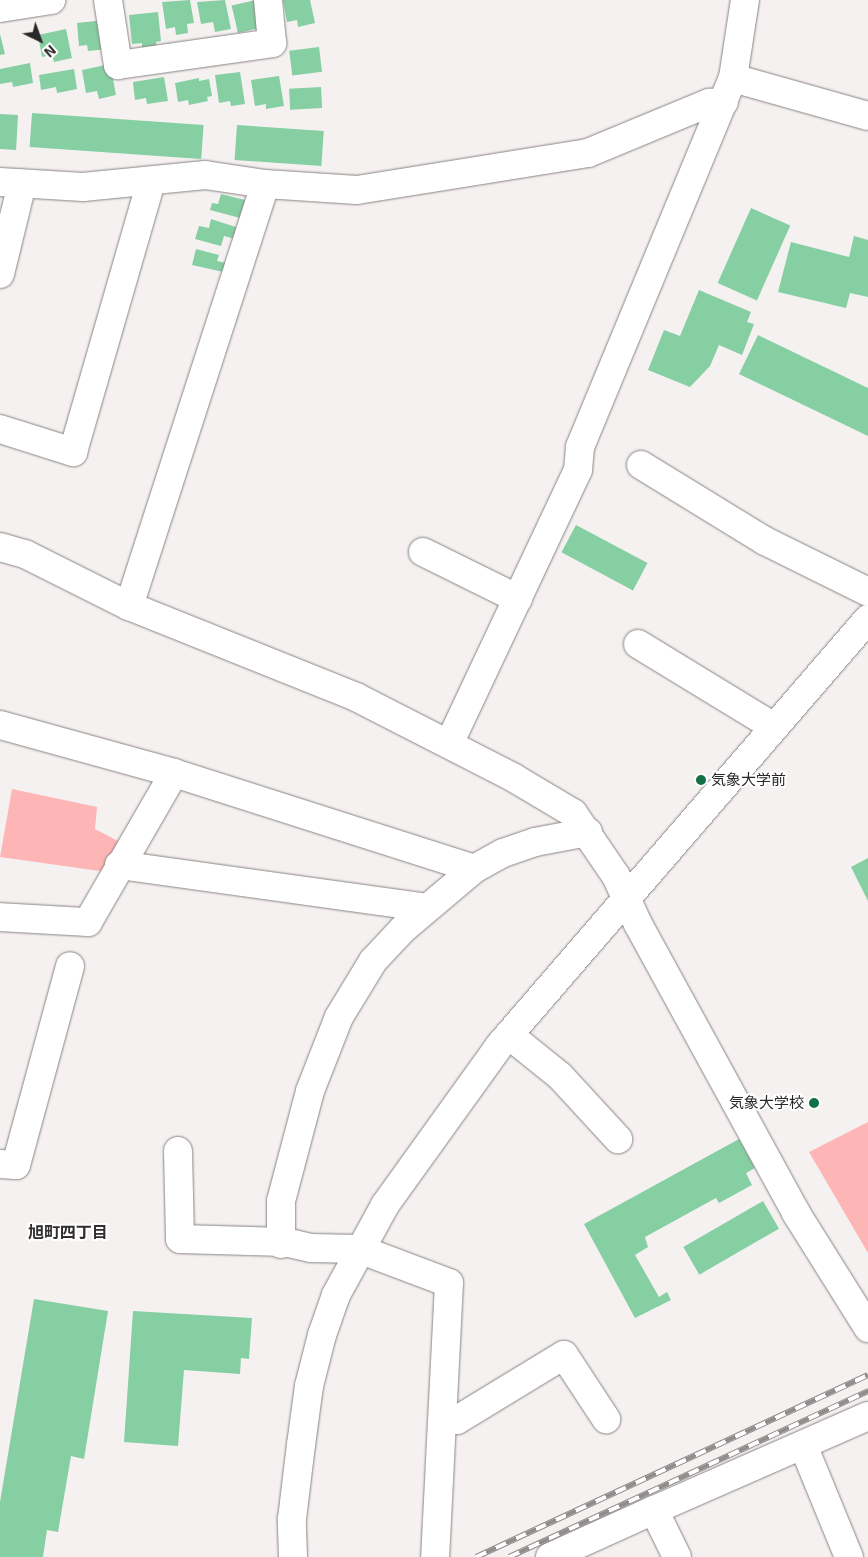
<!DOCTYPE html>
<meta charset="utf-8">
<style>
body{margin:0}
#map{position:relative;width:868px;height:1557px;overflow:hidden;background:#f6f1f1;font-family:"Exo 2","Noto Sans JP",sans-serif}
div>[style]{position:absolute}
.green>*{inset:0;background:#fdb6b5}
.building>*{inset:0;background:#85cfa3;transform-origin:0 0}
.roads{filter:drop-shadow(0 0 1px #888483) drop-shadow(0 0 1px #888483)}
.minor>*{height:28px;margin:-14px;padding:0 14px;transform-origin:14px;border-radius:14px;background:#fff}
.rail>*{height:5.5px;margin-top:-2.75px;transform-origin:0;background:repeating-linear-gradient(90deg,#fff 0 11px,#918d8d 0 22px);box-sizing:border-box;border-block:1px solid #918d8d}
.dots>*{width:14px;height:14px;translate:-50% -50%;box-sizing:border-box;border:2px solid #fff;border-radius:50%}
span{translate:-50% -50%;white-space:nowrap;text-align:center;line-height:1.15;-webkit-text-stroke:4px #fff;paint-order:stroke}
.poi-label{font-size:15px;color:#292727}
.left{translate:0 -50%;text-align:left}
.right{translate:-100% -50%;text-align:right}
.neighbourhood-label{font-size:16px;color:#302d2c;font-weight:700}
.north{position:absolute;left:15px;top:15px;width:50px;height:50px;-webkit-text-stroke:4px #fff;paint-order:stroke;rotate:138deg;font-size:14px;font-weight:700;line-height:20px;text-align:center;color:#292727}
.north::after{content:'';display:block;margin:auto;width:18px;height:22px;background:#292727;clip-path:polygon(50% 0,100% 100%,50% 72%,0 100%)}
</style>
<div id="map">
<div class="green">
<i style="clip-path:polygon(12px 789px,97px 807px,95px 829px,118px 841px,107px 872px,0 857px)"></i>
<i style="clip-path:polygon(868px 1122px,868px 1253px,809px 1152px)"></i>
</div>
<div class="building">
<i style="clip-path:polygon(190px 0,194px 23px,187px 24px,188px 33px,176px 35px,175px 27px,166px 29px,162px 2px)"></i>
<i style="clip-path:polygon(225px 0,231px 29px,215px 32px,213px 22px,201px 24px,197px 2px)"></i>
<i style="left:256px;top:0;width:28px;height:25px;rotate:77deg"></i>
<i style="clip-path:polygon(283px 0,310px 0,315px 23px,298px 27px,297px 20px,287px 22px)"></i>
<i style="clip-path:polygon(158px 12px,161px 41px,156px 42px,157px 49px,142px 51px,142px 43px,132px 44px,129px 15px)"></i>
<i style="clip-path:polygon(105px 20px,108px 49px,88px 51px,87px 45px,79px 46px,77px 23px)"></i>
<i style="clip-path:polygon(66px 29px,72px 58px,54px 62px,52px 55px,42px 57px,38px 35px)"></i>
<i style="clip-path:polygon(0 34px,5px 54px,0 55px)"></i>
<i style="left:319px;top:47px;width:25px;height:30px;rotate:83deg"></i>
<i style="clip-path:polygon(30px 63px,33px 83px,13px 87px,12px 82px,0 84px,0 69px)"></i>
<i style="clip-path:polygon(110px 64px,116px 95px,99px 99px,97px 91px,86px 93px,82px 70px)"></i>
<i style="clip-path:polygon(74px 69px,77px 89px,57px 93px,56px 87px,41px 90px,39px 75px)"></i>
<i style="clip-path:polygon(240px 72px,245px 104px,231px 106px,230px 101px,219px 103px,215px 75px)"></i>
<i style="clip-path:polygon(279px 76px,284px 106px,266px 109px,266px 104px,255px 106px,251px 80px)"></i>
<i style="clip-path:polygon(164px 77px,168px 101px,147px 104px,146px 98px,135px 100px,133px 82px)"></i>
<i style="clip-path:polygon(199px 78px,199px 81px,209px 79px,212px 96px,207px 97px,208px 101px,189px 105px,188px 100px,178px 102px,175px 83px)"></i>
<i style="left:321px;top:87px;width:21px;height:32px;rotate:87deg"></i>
<i style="left:32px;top:113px;width:172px;height:34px;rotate:4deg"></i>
<i style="left:0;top:114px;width:18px;height:35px;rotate:3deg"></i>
<i style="left:237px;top:125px;width:87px;height:35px;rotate:4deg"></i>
<i style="clip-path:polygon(221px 194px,245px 200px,240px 218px,210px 210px,212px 203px,218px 204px)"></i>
<i style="left:751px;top:208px;width:43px;height:82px;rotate:24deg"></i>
<i style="clip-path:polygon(211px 219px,242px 229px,239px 240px,224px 236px,221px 246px,195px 239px,199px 226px,209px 228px)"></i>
<i style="clip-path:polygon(854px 236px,868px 240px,868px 297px,850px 293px,846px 308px,778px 292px,791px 242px,849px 257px)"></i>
<i style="clip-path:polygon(196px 249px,219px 255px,217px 261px,231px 264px,228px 273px,192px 265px)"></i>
<i style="clip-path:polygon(699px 290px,751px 312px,747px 322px,754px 324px,742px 355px,719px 345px,710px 366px,690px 387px,648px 370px,664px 330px,680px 336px)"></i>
<i style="clip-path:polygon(758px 335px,868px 388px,868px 436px,739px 374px)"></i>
<i style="left:576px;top:525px;width:81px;height:31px;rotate:28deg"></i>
<i style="clip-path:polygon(868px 858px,868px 901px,851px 867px)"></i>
<i style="clip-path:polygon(739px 1139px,755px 1168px,746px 1173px,752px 1185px,719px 1203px,716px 1198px,645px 1237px,648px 1247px,635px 1255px,659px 1297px,667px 1292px,671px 1300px,635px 1318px,584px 1224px)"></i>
<i style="left:763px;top:1201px;width:32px;height:92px;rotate:60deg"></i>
<i style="clip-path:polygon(34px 1299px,108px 1311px,84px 1459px,71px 1456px,58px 1532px,47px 1530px,43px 1557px,0 1557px,0 1502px)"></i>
<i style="clip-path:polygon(133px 1311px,252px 1318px,249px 1359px,241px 1358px,240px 1374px,184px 1370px,178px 1446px,124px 1442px)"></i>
</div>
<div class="roads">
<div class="minor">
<i style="left:108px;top:0;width:66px;rotate:81.3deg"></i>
<i style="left:118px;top:65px;width:156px;rotate:-8.1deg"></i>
<i style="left:272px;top:43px;width:43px;rotate:-95.3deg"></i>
<i style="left:0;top:8px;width:52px;rotate:-8.9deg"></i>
<i style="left:733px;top:78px;width:140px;rotate:15.7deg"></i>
<i style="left:0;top:182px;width:83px;rotate:3.4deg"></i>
<i style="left:83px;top:187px;width:123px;rotate:-5.6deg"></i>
<i style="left:205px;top:175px;width:61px;rotate:8.5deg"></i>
<i style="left:265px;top:184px;width:92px;rotate:3.7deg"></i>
<i style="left:357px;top:190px;width:234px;rotate:-9.1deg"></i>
<i style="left:588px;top:153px;width:131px;rotate:-22.5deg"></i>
<i style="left:709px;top:103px;width:15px;rotate:-4deg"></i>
<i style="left:0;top:274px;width:93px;rotate:-76.3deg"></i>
<i style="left:0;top:429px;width:77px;rotate:17.5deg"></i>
<i style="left:73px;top:452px;width:282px;rotate:-73.9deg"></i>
<i style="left:641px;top:465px;width:145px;rotate:31.5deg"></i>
<i style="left:765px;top:541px;width:115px;rotate:26.3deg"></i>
<i style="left:0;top:547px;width:26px;rotate:16deg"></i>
<i style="left:25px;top:554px;width:116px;rotate:26.6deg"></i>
<i style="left:129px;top:606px;width:245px;rotate:21.8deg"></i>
<i style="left:356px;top:697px;width:178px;rotate:27.1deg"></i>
<i style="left:514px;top:778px;width:69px;rotate:30.7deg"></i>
<i style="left:573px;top:813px;width:76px;rotate:55.7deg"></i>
<i style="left:616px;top:876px;width:53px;rotate:65.4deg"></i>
<i style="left:638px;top:924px;width:329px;rotate:61.3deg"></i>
<i style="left:796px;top:1213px;width:136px;rotate:57.9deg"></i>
<i style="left:423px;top:552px;width:106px;rotate:26.3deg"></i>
<i style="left:129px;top:606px;width:443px;rotate:-72.1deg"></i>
<i style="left:638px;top:644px;width:159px;rotate:31.4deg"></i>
<i style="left:0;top:725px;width:180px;rotate:15.4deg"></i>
<i style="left:174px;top:773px;width:315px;rotate:17.7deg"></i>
<i style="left:449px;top:744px;width:303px;rotate:-64.8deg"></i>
<i style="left:578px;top:470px;width:23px;rotate:-85deg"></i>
<i style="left:580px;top:447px;width:399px;rotate:-67.5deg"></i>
<i style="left:733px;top:78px;width:79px;rotate:-81.3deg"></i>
<i style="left:119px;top:865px;width:311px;rotate:7.9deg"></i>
<i style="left:0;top:917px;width:88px;rotate:3.3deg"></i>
<i style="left:88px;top:922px;width:172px;rotate:-60deg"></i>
<i style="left:509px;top:1035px;width:65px;rotate:38.8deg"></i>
<i style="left:560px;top:1076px;width:86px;rotate:47.4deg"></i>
<i style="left:178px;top:1151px;width:88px;rotate:88.7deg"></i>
<i style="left:180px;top:1239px;width:105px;rotate:1.6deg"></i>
<i style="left:285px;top:1242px;width:27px;rotate:13deg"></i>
<i style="left:311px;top:1248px;width:48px;rotate:1.2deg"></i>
<i style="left:359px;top:1249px;width:96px;rotate:20.7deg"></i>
<i style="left:449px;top:1283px;width:274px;rotate:92.9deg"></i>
<i style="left:0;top:1164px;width:16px;rotate:4deg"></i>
<i style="left:16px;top:1165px;width:206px;rotate:-74.8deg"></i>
<i style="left:281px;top:1244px;width:43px;rotate:-90deg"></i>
<i style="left:281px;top:1201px;width:114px;rotate:-75.2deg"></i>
<i style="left:310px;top:1091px;width:79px;rotate:-68.6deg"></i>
<i style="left:339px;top:1017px;width:66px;rotate:-58.7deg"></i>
<i style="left:373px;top:961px;width:44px;rotate:-46.8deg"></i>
<i style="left:403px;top:929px;width:93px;rotate:-40.2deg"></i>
<i style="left:474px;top:869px;width:33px;rotate:-29deg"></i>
<i style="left:503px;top:853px;width:34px;rotate:-19deg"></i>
<i style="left:535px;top:842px;width:54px;rotate:-10.7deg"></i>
<i style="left:444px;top:1419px;width:13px;rotate:4deg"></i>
<i style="left:457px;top:1420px;width:125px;rotate:-31.3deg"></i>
<i style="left:564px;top:1355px;width:77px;rotate:56.7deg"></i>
<i style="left:803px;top:1445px;width:121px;rotate:67.7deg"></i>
<i style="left:654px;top:1510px;width:234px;rotate:-23.7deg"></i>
<i style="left:293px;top:1557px;width:38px;rotate:-92deg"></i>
<i style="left:292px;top:1519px;width:75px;rotate:-83.1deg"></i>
<i style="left:301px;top:1445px;width:60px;rotate:-82.3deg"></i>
<i style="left:309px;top:1386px;width:53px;rotate:-75.7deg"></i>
<i style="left:322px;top:1335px;width:42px;rotate:-70.7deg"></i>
<i style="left:336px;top:1295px;width:102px;rotate:-61.4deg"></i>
<i style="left:385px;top:1205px;width:197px;rotate:-54.3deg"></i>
<i style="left:500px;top:1045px;width:563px;rotate:-49.18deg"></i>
<i style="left:550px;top:1557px;width:114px;rotate:-24.3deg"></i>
<i style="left:654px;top:1510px;width:52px;rotate:63.9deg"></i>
</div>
</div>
<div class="rail">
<i style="left:476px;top:1557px;width:432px;rotate:-24.9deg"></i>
<i style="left:509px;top:1557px;width:396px;rotate:-24.8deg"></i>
</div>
<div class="dots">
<i style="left:701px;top:780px;background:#127046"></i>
<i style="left:814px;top:1103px;background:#127046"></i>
</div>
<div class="poi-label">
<span class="left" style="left:711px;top:780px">気象大学前</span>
<span class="right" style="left:804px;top:1103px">気象大学校</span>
</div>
<div class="neighbourhood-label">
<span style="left:68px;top:1232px">旭町四丁目</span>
</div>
<div class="north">N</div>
</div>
